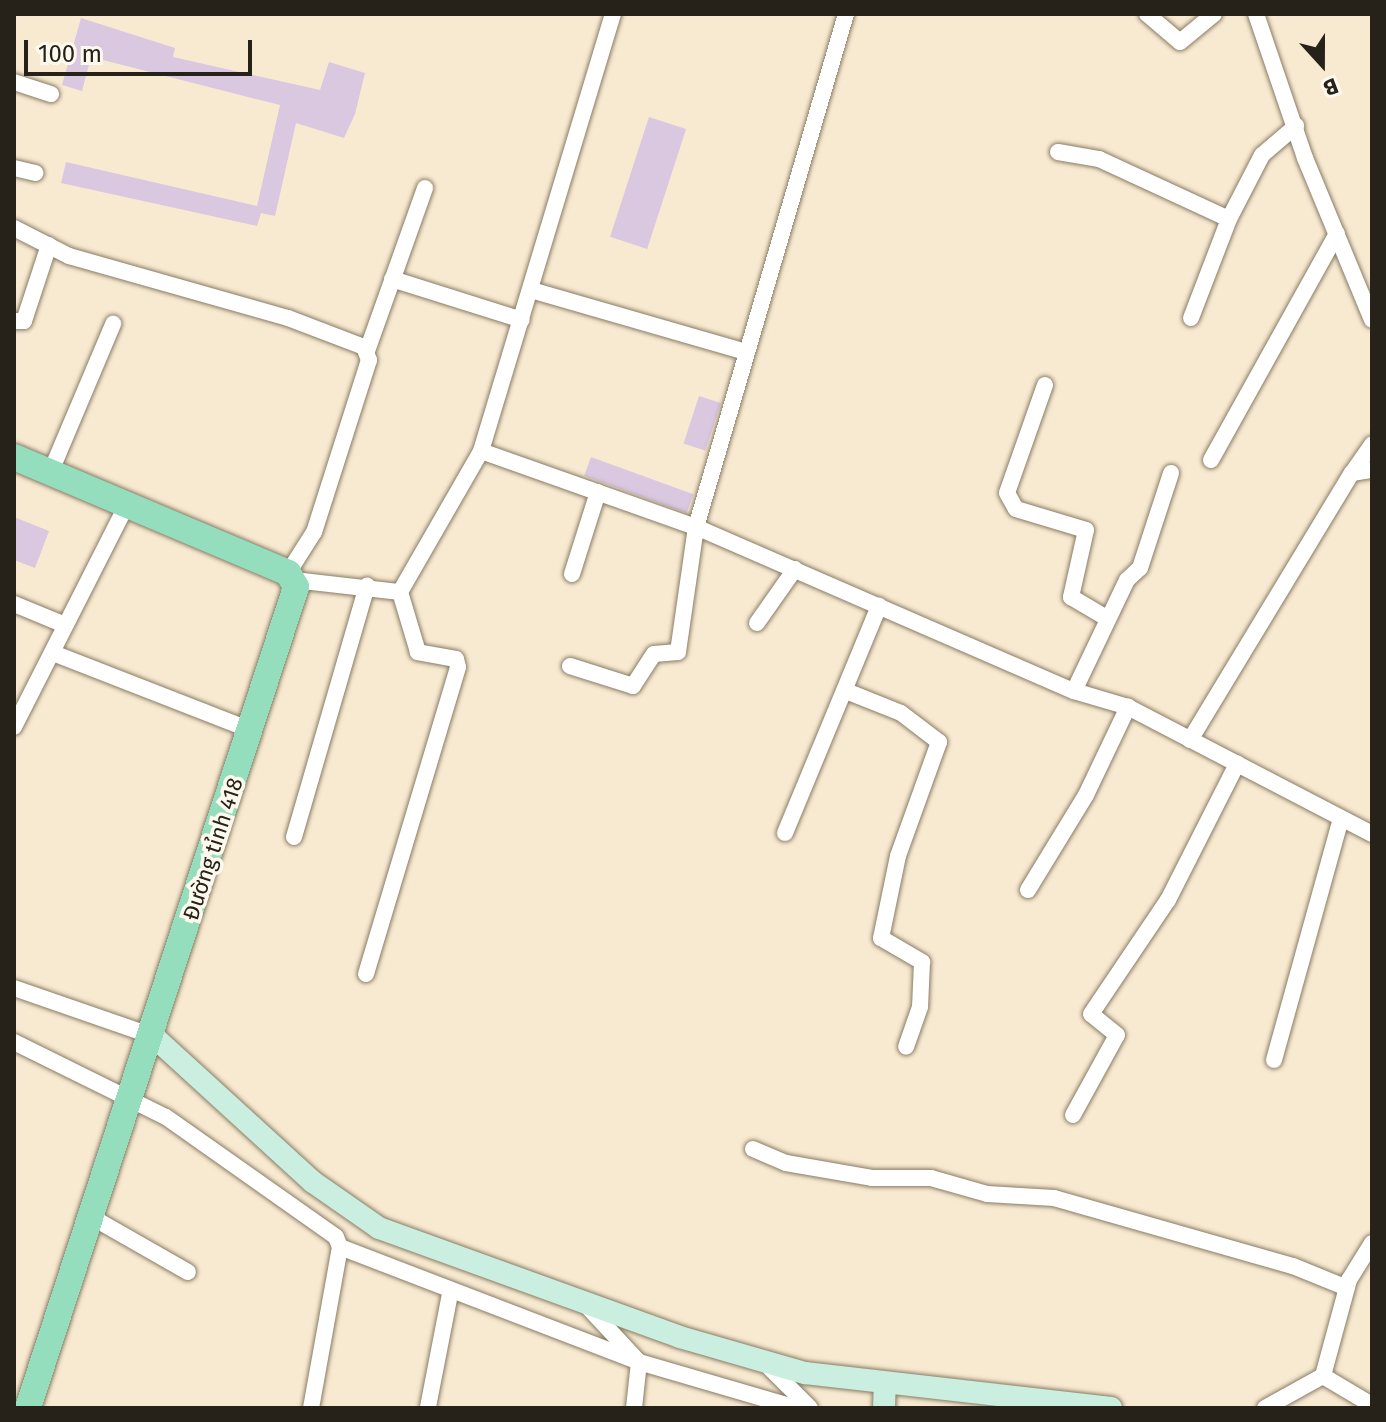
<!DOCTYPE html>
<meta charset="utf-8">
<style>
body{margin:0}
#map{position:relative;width:1386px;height:1422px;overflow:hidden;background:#f8ead1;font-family:"Fira Sans",sans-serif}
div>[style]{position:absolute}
.building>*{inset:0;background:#d9c8e0;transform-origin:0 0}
.roads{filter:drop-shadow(0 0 2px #887c65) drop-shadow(0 0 2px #887c65)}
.minor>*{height:16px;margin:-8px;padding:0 8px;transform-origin:8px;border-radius:8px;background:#fff}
.secondary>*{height:22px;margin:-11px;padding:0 11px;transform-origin:11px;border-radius:11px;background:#caeedf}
.primary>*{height:26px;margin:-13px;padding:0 13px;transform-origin:13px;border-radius:13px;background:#94debe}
span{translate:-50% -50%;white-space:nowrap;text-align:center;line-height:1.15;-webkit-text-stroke:7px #fef9ee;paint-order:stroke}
.street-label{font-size:22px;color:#272219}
.frame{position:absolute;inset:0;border:16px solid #272219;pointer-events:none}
.north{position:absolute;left:1282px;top:24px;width:80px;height:80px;-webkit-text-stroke:6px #fef9ee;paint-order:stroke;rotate:159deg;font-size:22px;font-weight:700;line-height:32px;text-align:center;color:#272219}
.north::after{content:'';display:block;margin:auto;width:28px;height:36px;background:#272219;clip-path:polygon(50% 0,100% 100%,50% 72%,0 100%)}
.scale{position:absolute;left:24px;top:40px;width:228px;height:36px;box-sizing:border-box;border:4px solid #272219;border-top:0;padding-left:10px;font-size:24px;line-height:28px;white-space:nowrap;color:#272219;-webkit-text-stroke:6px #fef9ee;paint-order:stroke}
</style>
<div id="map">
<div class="building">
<i style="clip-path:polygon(81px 18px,175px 48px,173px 57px,320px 90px,329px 62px,365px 73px,355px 114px,344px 138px,296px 123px,275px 216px,261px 213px,257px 226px,61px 183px,66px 162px,257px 206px,280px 105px,91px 57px,82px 91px,62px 85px)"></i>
<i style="left:649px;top:117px;width:39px;height:126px;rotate:18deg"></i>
<i style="left:699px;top:396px;width:23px;height:50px;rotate:18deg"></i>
<i style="left:591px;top:457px;width:109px;height:20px;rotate:20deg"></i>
<i style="clip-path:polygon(14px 517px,49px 531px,35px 568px,14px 560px)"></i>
</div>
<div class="roads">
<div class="minor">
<i style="left:1147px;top:14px;width:43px;rotate:40.3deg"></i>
<i style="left:1180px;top:42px;width:44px;rotate:-39.5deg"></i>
<i style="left:1256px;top:14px;width:152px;rotate:71.2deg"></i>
<i style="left:1305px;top:158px;width:175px;rotate:67.5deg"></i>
<i style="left:14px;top:82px;width:39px;rotate:18deg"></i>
<i style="left:1058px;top:152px;width:42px;rotate:9.7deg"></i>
<i style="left:1099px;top:159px;width:143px;rotate:24.8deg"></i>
<i style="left:14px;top:168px;width:22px;rotate:13deg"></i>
<i style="left:14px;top:228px;width:62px;rotate:27deg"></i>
<i style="left:69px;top:256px;width:228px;rotate:15.8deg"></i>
<i style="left:288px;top:318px;width:81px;rotate:20.9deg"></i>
<i style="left:364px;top:347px;width:14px;rotate:69deg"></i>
<i style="left:369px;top:360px;width:181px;rotate:107.7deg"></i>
<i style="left:314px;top:532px;width:49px;rotate:122.4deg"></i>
<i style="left:392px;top:279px;width:136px;rotate:17.5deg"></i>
<i style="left:531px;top:290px;width:221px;rotate:16.1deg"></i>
<i style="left:1191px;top:318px;width:106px;rotate:-69deg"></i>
<i style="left:1229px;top:219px;width:72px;rotate:-62.7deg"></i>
<i style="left:1262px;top:155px;width:45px;rotate:-40.5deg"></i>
<i style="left:14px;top:321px;width:10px"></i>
<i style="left:24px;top:321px;width:80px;rotate:-71.8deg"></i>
<i style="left:367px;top:351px;width:173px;rotate:-70.4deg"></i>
<i style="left:1045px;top:385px;width:114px;rotate:109.4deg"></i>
<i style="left:1007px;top:493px;width:18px;rotate:61deg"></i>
<i style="left:1016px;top:509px;width:73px;rotate:16.7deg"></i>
<i style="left:1086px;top:530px;width:69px;rotate:102.6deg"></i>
<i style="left:1071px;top:597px;width:43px;rotate:30.7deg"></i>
<i style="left:481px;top:451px;width:228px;rotate:19.5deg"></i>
<i style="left:696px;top:527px;width:412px;rotate:23.5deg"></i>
<i style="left:1074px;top:691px;width:56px;rotate:16.5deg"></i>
<i style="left:1128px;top:707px;width:275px;rotate:27.5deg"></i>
<i style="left:1211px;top:460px;width:259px;rotate:-60.9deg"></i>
<i style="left:51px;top:471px;width:160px;rotate:-67.1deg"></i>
<i style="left:1352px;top:473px;width:35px;rotate:-55deg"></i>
<i style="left:572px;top:574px;width:86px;rotate:-72.4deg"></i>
<i style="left:294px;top:580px;width:107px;rotate:6.5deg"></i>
<i style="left:400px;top:592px;width:163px;rotate:-60.1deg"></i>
<i style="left:481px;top:451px;width:457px;rotate:-73.2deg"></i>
<i style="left:14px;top:604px;width:55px;rotate:22.4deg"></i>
<i style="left:757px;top:623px;width:66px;rotate:-54.9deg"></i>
<i style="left:53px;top:653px;width:212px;rotate:21.3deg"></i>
<i style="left:570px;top:666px;width:66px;rotate:17.6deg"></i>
<i style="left:633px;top:686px;width:38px;rotate:-57deg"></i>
<i style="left:654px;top:654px;width:24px;rotate:-5deg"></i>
<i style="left:678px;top:652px;width:126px;rotate:-81.8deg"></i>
<i style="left:696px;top:527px;width:534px;rotate:-73.7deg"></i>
<i style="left:846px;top:691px;width:59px;rotate:21.8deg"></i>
<i style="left:901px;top:713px;width:48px;rotate:37.3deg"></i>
<i style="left:939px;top:742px;width:121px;rotate:109.8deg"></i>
<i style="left:898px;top:856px;width:84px;rotate:101.7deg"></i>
<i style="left:881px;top:938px;width:48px;rotate:30.3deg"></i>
<i style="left:922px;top:962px;width:45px;rotate:92.5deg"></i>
<i style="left:920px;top:1007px;width:42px;rotate:109.3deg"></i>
<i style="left:1074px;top:691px;width:123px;rotate:-64.5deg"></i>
<i style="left:1127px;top:580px;width:18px;rotate:-43deg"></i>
<i style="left:1140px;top:568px;width:100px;rotate:-71.9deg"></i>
<i style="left:14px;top:727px;width:250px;rotate:-63.1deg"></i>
<i style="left:1190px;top:740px;width:312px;rotate:-58.8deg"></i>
<i style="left:1352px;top:473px;width:20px;rotate:-9deg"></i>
<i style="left:785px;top:833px;width:246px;rotate:-67.5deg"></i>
<i style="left:294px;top:837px;width:262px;rotate:-73.8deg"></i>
<i style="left:1028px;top:890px;width:111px;rotate:-58.6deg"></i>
<i style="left:1086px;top:795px;width:98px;rotate:-64.5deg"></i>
<i style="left:366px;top:974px;width:320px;rotate:-73.3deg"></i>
<i style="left:458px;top:667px;width:8px;rotate:-104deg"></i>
<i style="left:456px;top:659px;width:39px;rotate:-170deg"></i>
<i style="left:418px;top:652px;width:63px;rotate:-106.7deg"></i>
<i style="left:14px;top:988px;width:147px;rotate:19.1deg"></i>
<i style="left:14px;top:1042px;width:169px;rotate:26.3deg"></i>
<i style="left:166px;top:1117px;width:208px;rotate:35.2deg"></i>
<i style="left:336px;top:1237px;width:11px;rotate:68deg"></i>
<i style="left:340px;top:1247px;width:164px;rotate:100.2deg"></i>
<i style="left:1274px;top:1060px;width:250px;rotate:-74.5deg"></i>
<i style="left:1073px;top:1115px;width:91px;rotate:-61.2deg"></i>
<i style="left:1117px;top:1035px;width:33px;rotate:-141deg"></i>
<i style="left:1091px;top:1014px;width:138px;rotate:-56deg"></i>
<i style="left:1168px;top:900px;width:153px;rotate:-63.1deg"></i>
<i style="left:753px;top:1149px;width:36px;rotate:23deg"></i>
<i style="left:786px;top:1163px;width:87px;rotate:9.9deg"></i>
<i style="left:872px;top:1178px;width:59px"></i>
<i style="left:931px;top:1178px;width:58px;rotate:15.9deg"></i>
<i style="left:987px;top:1194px;width:67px;rotate:3.4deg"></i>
<i style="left:1054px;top:1198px;width:248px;rotate:15.9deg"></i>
<i style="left:1293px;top:1266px;width:58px;rotate:22.2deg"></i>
<i style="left:88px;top:1215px;width:115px;rotate:29.7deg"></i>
<i style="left:1372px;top:1243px;width:44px;rotate:121.9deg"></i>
<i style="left:1349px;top:1280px;width:99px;rotate:105.2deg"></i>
<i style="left:1323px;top:1376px;width:57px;rotate:30.6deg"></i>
<i style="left:340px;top:1247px;width:320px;rotate:21deg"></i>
<i style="left:639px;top:1362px;width:164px;rotate:16.3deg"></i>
<i style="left:586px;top:1305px;width:78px;rotate:47.1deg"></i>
<i style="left:639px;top:1362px;width:46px;rotate:96.2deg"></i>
<i style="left:763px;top:1361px;width:66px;rotate:45deg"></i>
<i style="left:428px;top:1407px;width:115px;rotate:-79deg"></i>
<i style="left:1265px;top:1408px;width:66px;rotate:-28.9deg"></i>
</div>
<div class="secondary">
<i style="left:153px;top:1036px;width:217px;rotate:42.4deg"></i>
<i style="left:313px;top:1182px;width:80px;rotate:34.9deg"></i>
<i style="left:379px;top:1228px;width:320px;rotate:19.9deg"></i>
<i style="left:680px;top:1337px;width:130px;rotate:16.1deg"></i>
<i style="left:805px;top:1373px;width:308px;rotate:6.5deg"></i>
<i style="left:884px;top:1408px;width:25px;rotate:-88deg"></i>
</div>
<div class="primary">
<i style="left:14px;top:457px;width:298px;rotate:22.9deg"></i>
<i style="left:288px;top:573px;width:16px;rotate:60deg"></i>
<i style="left:296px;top:587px;width:864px;rotate:108.08deg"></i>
</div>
</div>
<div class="street-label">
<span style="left:213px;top:849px;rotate:-72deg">Đường tỉnh 418</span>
</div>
<div class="frame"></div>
<div class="north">B</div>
<div class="scale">100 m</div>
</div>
